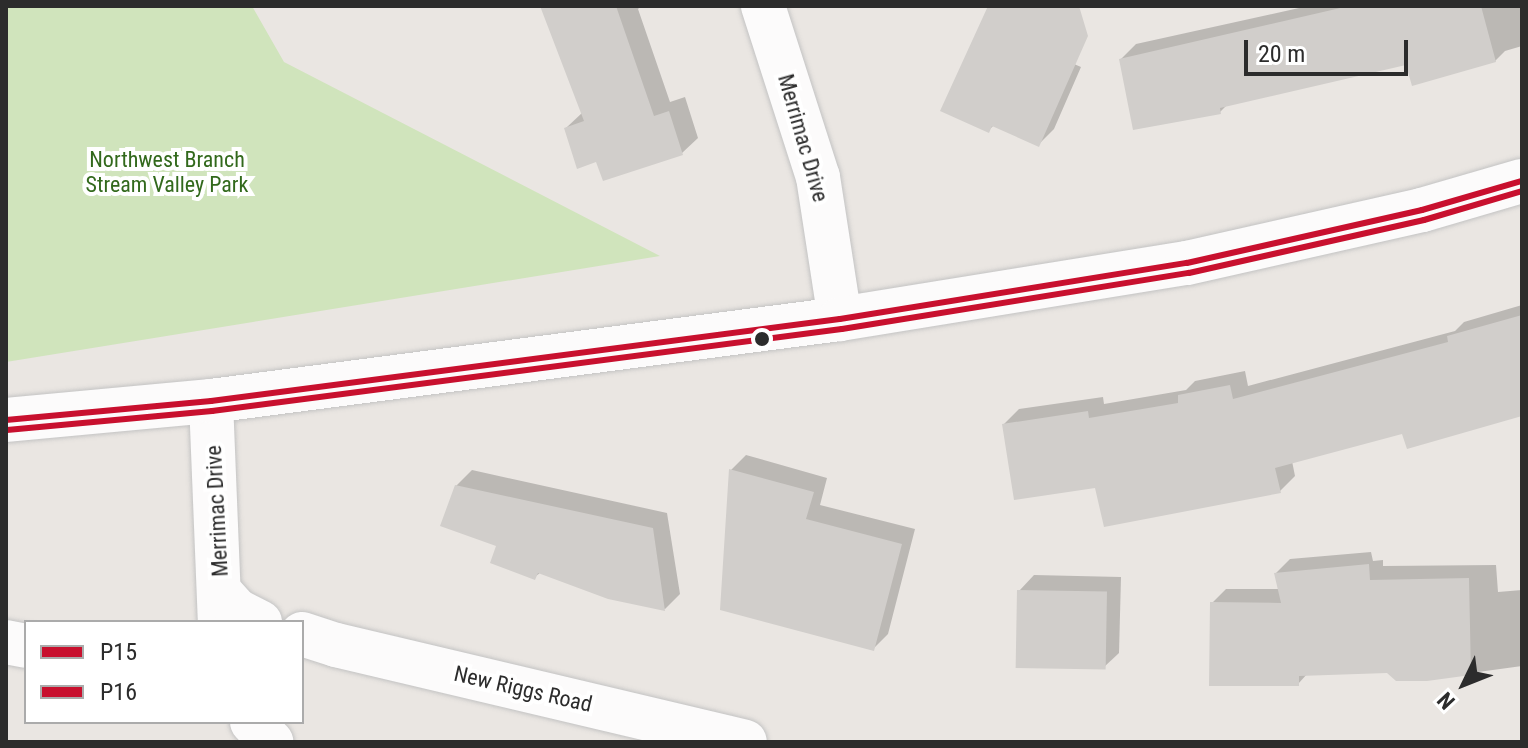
<!DOCTYPE html>
<style>
body{margin:0}
#map{position:relative;width:1528px;height:748px;overflow:hidden;background:#eae6e2;font-family:"Roboto Condensed",sans-serif}
div>[style]{position:absolute}
.green>*{inset:0;background:#d0e4bc}
.shadow>*{inset:0;background:#0003}
.building>*{inset:0;background:#d1cecb;transform-origin:0 0}
.roads{filter:drop-shadow(0 0 2px #c3c3c3) drop-shadow(0 0 2px #c3c3c3)}
.street>*{height:44px;margin:-22px;padding:0 22px;transform-origin:22px;border-radius:22px;background:#fcfbfb}
.secondary>*{height:44px;margin:-22px;padding:0 22px;transform-origin:22px;border-radius:22px;background:#fcfbfb}
.bus-1>*{height:6px;margin:-3px;padding:0 3px;transform-origin:3px;border-radius:3px;background:#c8102e}
.bus-2>*{height:6px;margin:-3px;padding:0 3px;transform-origin:3px;border-radius:3px;background:#c8102e}
.dots>*{width:22px;height:22px;translate:-50% -50%;box-sizing:border-box;border:4px solid #fff;border-radius:50%}
span{translate:-50% -50%;white-space:nowrap;text-align:center;line-height:1.15;-webkit-text-stroke:8px #fff;paint-order:stroke}
.street-label{font-size:22px;color:#2c2c2c}
.park-label{font-size:22px;color:#32691c}
.frame{position:absolute;inset:0;border:8px solid #2c2c2c;pointer-events:none}
.legend{position:absolute;left:24px;top:620px;width:280px;height:104px;box-sizing:border-box;background:#fff;border:2px solid #ababab;margin:0;padding:10px 14px;list-style:none;font-size:24px;color:#2c2c2c}
.legend li{display:flex;align-items:center;gap:16px;height:40px}
.legend b{width:40px;border:2px solid #ababab}
.north{position:absolute;left:1424px;top:644px;width:80px;height:80px;-webkit-text-stroke:6px #fff;paint-order:stroke;rotate:227deg;font-size:22px;font-weight:700;line-height:32px;text-align:center;color:#2c2c2c}
.north::after{content:'';display:block;margin:auto;width:28px;height:36px;background:#2c2c2c;clip-path:polygon(50% 0,100% 100%,50% 72%,0 100%)}
.scale{position:absolute;left:1244px;top:40px;width:164px;height:36px;box-sizing:border-box;border:4px solid #2c2c2c;border-top:0;padding-left:10px;font-size:24px;line-height:28px;white-space:nowrap;color:#2c2c2c;-webkit-text-stroke:6px #fff;paint-order:stroke}
</style>
<div id="map">
<div class="green">
<i style="clip-path:polygon(6px 6px,252px 6px,284px 62px,660px 256px,6px 362px)"></i>
</div>
<div class="shadow">
<i style="clip-path:polygon(543px 6px,641px 6px,638px 9px,670px 102px,685px 97px,698px 138px,682px 153px,598px 160px,566px 128px,583px 112px)"></i>
<i style="clip-path:polygon(1308px 6px,1522px 6px,1522px 46px,1505px 51px,1495px 61px,1407px 63px,1228px 104px,1220px 112px,1121px 59px,1136px 44px)"></i>
<i style="clip-path:polygon(989px 27px,1081px 67px,1054px 129px,1038px 145px,994px 125px,988px 131px)"></i>
<i style="clip-path:polygon(1522px 305px,1522px 414px,1403px 432px,1292px 461px,1295px 476px,1280px 491px,1097px 486px,1004px 424px,1019px 409px,1103px 397px,1104px 404px,1186px 390px,1195px 381px,1245px 371px,1248px 386px,1455px 331px,1464px 322px)"></i>
<i style="clip-path:polygon(746px 455px,827px 478px,820px 505px,915px 529px,888px 634px,873px 649px,731px 470px)"></i>
<i style="clip-path:polygon(472px 470px,667px 513px,680px 594px,665px 609px,541px 572px,535px 577px,498px 545px,456px 486px)"></i>
<i style="clip-path:polygon(1371px 552px,1373px 561px,1383px 560px,1383px 566px,1496px 565px,1498px 592px,1522px 590px,1522px 666px,1427px 679px,1388px 671px,1308px 673px,1298px 684px,1212px 603px,1226px 589px,1280px 589px,1276px 573px,1290px 559px)"></i>
<i style="clip-path:polygon(1034px 575px,1121px 577px,1119px 653px,1103px 668px,1019px 591px)"></i>
</div>
<div class="building">
<i style="clip-path:polygon(540px 6px,616px 6px,654px 116px,669px 111px,683px 155px,603px 181px,596px 162px,577px 169px,564px 128px,584px 121px)"></i>
<i style="clip-path:polygon(988px 6px,1079px 6px,1088px 36px,1039px 147px,992px 126px,989px 133px,940px 111px)"></i>
<i style="clip-path:polygon(1349px 6px,1481px 6px,1496px 62px,1412px 86px,1406px 65px,1220px 108px,1221px 114px,1133px 130px,1119px 59px)"></i>
<i style="clip-path:polygon(1522px 315px,1522px 416px,1407px 449px,1402px 434px,1275px 468px,1281px 493px,1104px 527px,1095px 488px,1014px 500px,1002px 424px,1088px 411px,1089px 418px,1178px 403px,1178px 395px,1230px 385px,1233px 399px,1448px 342px,1447px 336px)"></i>
<i style="clip-path:polygon(729px 469px,814px 492px,806px 519px,902px 544px,874px 651px,720px 610px)"></i>
<i style="clip-path:polygon(455px 485px,653px 528px,665px 611px,608px 599px,538px 573px,535px 580px,490px 563px,496px 546px,440px 526px)"></i>
<i style="clip-path:polygon(1369px 564px,1370px 580px,1469px 578px,1471px 675px,1427px 681px,1396px 681px,1387px 673px,1299px 676px,1299px 686px,1209px 686px,1210px 602px,1281px 603px,1274px 573px)"></i>
<i style="left:1017px;top:590px;width:90px;height:78px;rotate:1deg"></i>
</div>
<div class="roads">
<div class="street">
<i style="left:763px;top:6px;width:180px;rotate:72.2deg"></i>
<i style="left:818px;top:177px;width:144px;rotate:81.2deg"></i>
<i style="left:6px;top:642px;width:20px;rotate:11deg"></i>
</div>
<div class="secondary">
<i style="left:211px;top:401px;width:221px;rotate:87.7deg"></i>
<i style="left:6px;top:420px;width:206px;rotate:-5.3deg"></i>
<i style="left:211px;top:401px;width:634px;rotate:-7.43deg"></i>
<i style="left:840px;top:319px;width:351px;rotate:-9.2deg"></i>
<i style="left:1187px;top:263px;width:241px;rotate:-12.7deg"></i>
<i style="left:1422px;top:210px;width:104px;rotate:-16.2deg"></i>
<i style="left:220px;top:592px;width:24px;rotate:48deg"></i>
<i style="left:236px;top:610px;width:27px;rotate:27deg"></i>
<i style="left:302px;top:634px;width:36px;rotate:18deg"></i>
<i style="left:336px;top:645px;width:420px;rotate:13.3deg"></i>
<i style="left:252px;top:722px;width:28px;rotate:46deg"></i>
</div>
</div>
<div class="bus-1">
<i style="left:6px;top:420px;width:206px;rotate:-5.3deg"></i>
<i style="left:211px;top:401px;width:634px;rotate:-7.43deg"></i>
<i style="left:840px;top:319px;width:351px;rotate:-9.2deg"></i>
<i style="left:1187px;top:263px;width:241px;rotate:-12.7deg"></i>
<i style="left:1422px;top:210px;width:104px;rotate:-16.2deg"></i>
</div>
<div class="bus-2">
<i style="left:7px;top:430px;width:206px;rotate:-5.3deg"></i>
<i style="left:212px;top:411px;width:635px;rotate:-7.42deg"></i>
<i style="left:842px;top:329px;width:351px;rotate:-9.2deg"></i>
<i style="left:1189px;top:273px;width:241px;rotate:-12.7deg"></i>
<i style="left:1424px;top:220px;width:102px;rotate:-16.5deg"></i>
</div>
<div class="dots">
<i style="left:762px;top:339px;background:#2c2c2c"></i>
</div>
<div class="street-label">
<span style="left:803px;top:138px;rotate:74deg">Merrimac Drive</span>
<span style="left:217px;top:511px;rotate:-93deg">Merrimac Drive</span>
<span style="left:523px;top:689px;rotate:13deg">New Riggs Road</span>
</div>
<div class="park-label">
<span style="left:167px;top:172px">Northwest Branch<br>Stream Valley Park</span>
</div>
<div class="frame"></div>
<ul class="legend">
<li><b style="height:10px;background:#c8102e"></b>P15</li>
<li><b style="height:10px;background:#c8102e"></b>P16</li>
</ul>
<div class="north">N</div>
<div class="scale">20 m</div>
</div>
